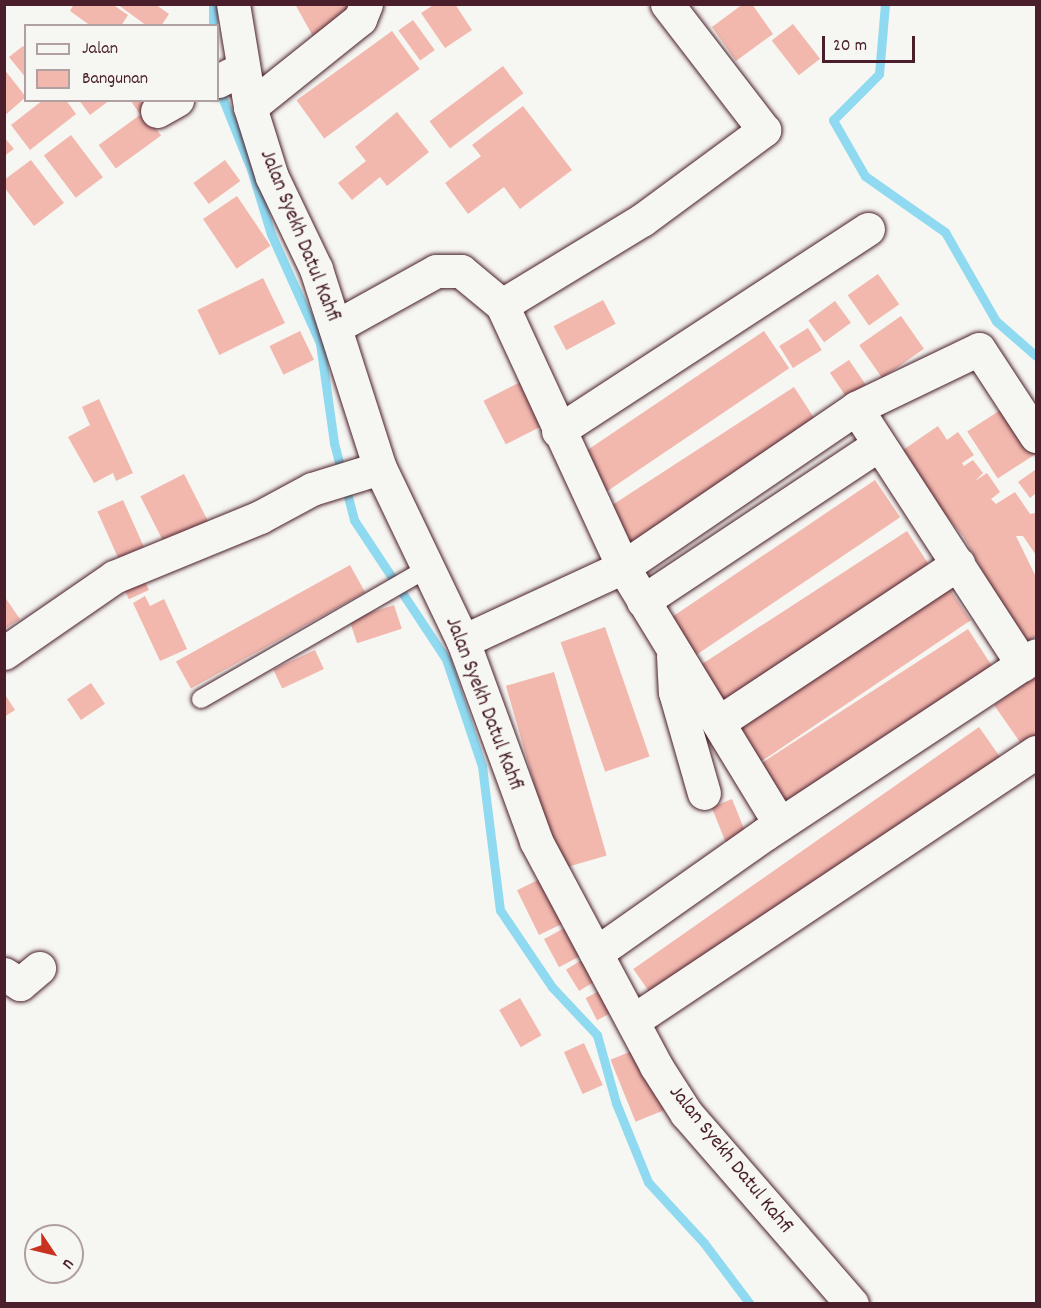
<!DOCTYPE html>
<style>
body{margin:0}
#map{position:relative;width:1041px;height:1308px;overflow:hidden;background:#f6f6f2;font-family:Dekko,sans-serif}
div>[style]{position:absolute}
.stream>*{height:9px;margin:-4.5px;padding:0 4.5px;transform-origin:4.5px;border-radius:4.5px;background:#8fdaf0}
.building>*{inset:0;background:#f2b8ae;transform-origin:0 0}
.roads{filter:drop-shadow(0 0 2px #4a1f2b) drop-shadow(0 0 2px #4a1f2b)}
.lane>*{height:18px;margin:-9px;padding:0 9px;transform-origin:9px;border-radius:9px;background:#f6f6f2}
.street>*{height:33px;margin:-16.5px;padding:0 16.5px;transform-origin:16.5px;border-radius:16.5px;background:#f6f6f2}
.secondary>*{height:33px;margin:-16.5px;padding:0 16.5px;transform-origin:16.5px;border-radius:16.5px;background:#f6f6f2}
span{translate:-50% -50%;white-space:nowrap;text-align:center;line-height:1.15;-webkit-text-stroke:4.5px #f6f6f2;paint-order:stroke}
.street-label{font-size:21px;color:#4a1f2b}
.frame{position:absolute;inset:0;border:6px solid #4a1f2b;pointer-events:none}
.legend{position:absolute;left:24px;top:24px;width:195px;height:78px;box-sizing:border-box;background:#f6f6f2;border:2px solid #b1a0a2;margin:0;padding:8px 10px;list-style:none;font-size:18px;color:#4a1f2b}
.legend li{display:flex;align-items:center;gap:12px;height:30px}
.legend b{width:30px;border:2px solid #b1a0a2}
.north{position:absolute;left:24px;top:1224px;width:60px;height:60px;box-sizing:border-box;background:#f6f6f2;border:2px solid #b1a0a2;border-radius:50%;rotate:125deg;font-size:16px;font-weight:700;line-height:24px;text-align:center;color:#4a1f2b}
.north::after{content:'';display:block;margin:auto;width:21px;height:27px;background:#c8321e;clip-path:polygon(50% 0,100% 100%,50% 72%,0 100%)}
.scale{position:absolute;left:822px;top:36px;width:93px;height:27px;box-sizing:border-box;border:3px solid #4a1f2b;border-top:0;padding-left:8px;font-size:18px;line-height:21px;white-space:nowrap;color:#4a1f2b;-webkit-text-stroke:4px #f6f6f2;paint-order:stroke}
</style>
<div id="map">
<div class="stream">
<i style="left:213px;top:4px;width:22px;rotate:90deg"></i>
<i style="left:885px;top:4px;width:70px;rotate:94.9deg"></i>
<i style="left:879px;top:74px;width:65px;rotate:135deg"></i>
<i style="left:833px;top:120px;width:64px;rotate:60.3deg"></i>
<i style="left:865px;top:176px;width:98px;rotate:35deg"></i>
<i style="left:945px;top:232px;width:103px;rotate:60.2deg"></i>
<i style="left:996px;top:321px;width:53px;rotate:41.2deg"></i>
<i style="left:218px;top:87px;width:88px;rotate:68.1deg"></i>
<i style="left:251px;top:169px;width:68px;rotate:72.9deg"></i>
<i style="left:271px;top:234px;width:120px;rotate:65.8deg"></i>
<i style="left:320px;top:343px;width:101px;rotate:82deg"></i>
<i style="left:334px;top:443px;width:80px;rotate:75.4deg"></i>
<i style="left:354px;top:520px;width:167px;rotate:56.5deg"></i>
<i style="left:446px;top:659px;width:113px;rotate:71.4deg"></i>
<i style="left:482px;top:766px;width:145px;rotate:82.9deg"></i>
<i style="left:500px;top:910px;width:93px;rotate:56deg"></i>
<i style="left:552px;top:987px;width:66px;rotate:46.8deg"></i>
<i style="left:597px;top:1035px;width:71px;rotate:74.4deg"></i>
<i style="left:616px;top:1103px;width:85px;rotate:67.9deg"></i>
<i style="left:648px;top:1182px;width:83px;rotate:47.4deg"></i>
<i style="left:704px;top:1243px;width:76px;rotate:53deg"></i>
</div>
<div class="building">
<i style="clip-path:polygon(74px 4px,112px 4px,128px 15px,121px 26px,91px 26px,70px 11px)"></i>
<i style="clip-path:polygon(117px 4px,155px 4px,169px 14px,161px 26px,147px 26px)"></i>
<i style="clip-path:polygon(295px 4px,354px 4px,315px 40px)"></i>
<i style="clip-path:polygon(435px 4px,455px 4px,472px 30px,445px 48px,421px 13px)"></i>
<i style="clip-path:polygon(743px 4px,752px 4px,773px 34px,736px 61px,712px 27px)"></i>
<i style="left:413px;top:20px;width:37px;height:18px;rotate:54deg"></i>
<i style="left:793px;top:24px;width:44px;height:27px;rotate:52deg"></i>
<i style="left:392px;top:31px;width:47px;height:118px;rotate:54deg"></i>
<i style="clip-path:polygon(23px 46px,26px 49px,26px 78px,9px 57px)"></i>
<i style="left:503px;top:66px;width:34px;height:92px;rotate:53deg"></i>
<i style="clip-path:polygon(4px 69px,26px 97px,4px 116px)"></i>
<i style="clip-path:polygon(43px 100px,66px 100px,76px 114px,30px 150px,11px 125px)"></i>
<i style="clip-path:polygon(79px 100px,110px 100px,90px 115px)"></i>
<i style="clip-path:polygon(130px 100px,158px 100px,140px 114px)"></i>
<i style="clip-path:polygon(523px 106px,572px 170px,520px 209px,504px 187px,468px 214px,445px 183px,481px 156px,472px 145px)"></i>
<i style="left:144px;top:112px;width:29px;height:56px;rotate:54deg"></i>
<i style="clip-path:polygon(397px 112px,429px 152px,387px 186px,380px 177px,352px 200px,338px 183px,366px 161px,355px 147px)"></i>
<i style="left:71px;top:135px;width:53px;height:34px;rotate:53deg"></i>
<i style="clip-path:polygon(4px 137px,14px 149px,4px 156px)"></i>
<i style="clip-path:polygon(31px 160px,64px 203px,34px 226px,4px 187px,4px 180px)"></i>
<i style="left:225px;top:160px;width:26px;height:39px;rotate:54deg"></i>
<i style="left:237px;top:196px;width:60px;height:41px;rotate:56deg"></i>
<i style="left:878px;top:274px;width:37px;height:37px;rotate:55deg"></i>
<i style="left:263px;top:278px;width:50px;height:73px;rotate:64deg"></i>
<i style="left:603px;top:300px;width:27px;height:56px;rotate:62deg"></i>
<i style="left:835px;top:301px;width:27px;height:33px;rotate:54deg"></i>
<i style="left:901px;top:316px;width:40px;height:51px;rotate:55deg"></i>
<i style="left:808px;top:328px;width:26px;height:34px;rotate:58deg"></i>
<i style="left:300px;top:331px;width:32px;height:34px;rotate:64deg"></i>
<i style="left:764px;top:331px;width:45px;height:225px;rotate:56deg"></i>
<i style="left:849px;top:360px;width:30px;height:23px;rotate:56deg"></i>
<i style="left:528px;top:378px;width:49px;height:50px;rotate:63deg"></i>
<i style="left:794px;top:387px;width:45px;height:226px;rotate:57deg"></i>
<i style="clip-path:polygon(99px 399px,133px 473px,116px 481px,113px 473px,94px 483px,68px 437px,90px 425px,82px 407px)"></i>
<i style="left:1005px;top:407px;width:56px;height:45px;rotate:57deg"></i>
<i style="clip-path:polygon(938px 426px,947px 440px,958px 432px,974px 455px,962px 463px,964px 466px,973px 460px,983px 473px,975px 481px,987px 473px,1000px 492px,991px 499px,996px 504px,1015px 492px,1030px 514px,1035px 513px,1036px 508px,1036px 555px,1023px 536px,1016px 536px,1036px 577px,1036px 636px,1023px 644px,963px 536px,931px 498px,900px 452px)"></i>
<i style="clip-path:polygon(1035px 470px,1036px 493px,1030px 498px,1018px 482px)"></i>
<i style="left:184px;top:474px;width:56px;height:49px;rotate:63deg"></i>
<i style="left:875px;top:480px;width:45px;height:256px;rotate:56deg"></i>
<i style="left:123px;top:500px;width:51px;height:28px;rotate:66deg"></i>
<i style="left:907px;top:531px;width:45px;height:254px;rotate:57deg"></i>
<i style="left:350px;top:565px;width:31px;height:199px;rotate:61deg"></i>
<i style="left:140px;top:571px;width:21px;height:22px;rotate:65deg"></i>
<i style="left:945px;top:582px;width:46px;height:265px;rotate:56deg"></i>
<i style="clip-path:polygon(4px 596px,20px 619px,4px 629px)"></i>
<i style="clip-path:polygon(145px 596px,150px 606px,164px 599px,187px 649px,160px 661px,133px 603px)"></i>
<i style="left:394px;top:605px;width:25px;height:47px;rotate:72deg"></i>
<i style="left:605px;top:627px;width:137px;height:47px;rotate:71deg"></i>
<i style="left:968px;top:629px;width:45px;height:259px;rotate:57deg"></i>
<i style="left:315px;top:650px;width:21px;height:46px;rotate:65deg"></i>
<i style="left:554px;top:672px;width:191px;height:50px;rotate:74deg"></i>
<i style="clip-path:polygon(1036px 675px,1036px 750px,1029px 755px,994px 705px)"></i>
<i style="left:91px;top:683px;width:25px;height:29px;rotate:56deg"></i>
<i style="clip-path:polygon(4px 693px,15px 710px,4px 717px)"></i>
<i style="left:979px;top:727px;width:45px;height:422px;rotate:55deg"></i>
<i style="left:732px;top:799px;width:41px;height:22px;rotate:68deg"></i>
<i style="left:544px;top:877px;width:50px;height:30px;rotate:64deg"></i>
<i style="left:574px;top:923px;width:32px;height:34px;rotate:62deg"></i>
<i style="left:588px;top:956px;width:25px;height:26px;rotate:58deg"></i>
<i style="left:607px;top:987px;width:25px;height:24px;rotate:63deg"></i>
<i style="left:520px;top:998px;width:43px;height:24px;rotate:60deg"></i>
<i style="left:584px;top:1043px;width:46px;height:22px;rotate:66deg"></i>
<i style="left:642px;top:1047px;width:67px;height:34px;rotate:68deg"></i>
</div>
<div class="roads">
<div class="lane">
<i style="left:201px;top:699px;width:260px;rotate:-30deg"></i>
</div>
<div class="street">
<i style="left:218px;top:81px;width:27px;rotate:-27deg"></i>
<i style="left:250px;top:107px;width:141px;rotate:-38.7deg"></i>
<i style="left:360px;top:19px;width:16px;rotate:-68deg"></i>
<i style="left:157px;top:111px;width:23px;rotate:-29deg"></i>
<i style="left:502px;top:305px;width:164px;rotate:-31.3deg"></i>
<i style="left:642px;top:220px;width:152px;rotate:-36.4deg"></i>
<i style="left:764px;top:130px;width:159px;rotate:-127.6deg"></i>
<i style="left:335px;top:327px;width:115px;rotate:-29deg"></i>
<i style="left:436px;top:271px;width:25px"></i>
<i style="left:461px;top:271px;width:53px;rotate:39.7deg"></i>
<i style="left:502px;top:305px;width:289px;rotate:65.2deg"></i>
<i style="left:623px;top:567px;width:301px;rotate:58.6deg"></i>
<i style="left:856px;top:408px;width:306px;rotate:57deg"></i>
<i style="left:558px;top:431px;width:370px;rotate:-33.1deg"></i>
<i style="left:643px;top:601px;width:282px;rotate:-33.6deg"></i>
<i style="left:463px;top:641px;width:176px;rotate:-24.8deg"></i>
<i style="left:623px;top:567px;width:282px;rotate:-34.3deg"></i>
<i style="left:856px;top:408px;width:136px;rotate:-25.6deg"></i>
<i style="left:979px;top:349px;width:104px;rotate:56.8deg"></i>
<i style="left:4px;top:653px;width:134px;rotate:-34.6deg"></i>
<i style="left:114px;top:577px;width:158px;rotate:-22.3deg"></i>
<i style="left:260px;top:517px;width:59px;rotate:-28.3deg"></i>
<i style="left:312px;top:489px;width:71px;rotate:-17.2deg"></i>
<i style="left:673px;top:656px;width:36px;rotate:87deg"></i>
<i style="left:675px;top:692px;width:105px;rotate:74deg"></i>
<i style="left:719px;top:722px;width:287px;rotate:-33.5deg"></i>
<i style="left:596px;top:953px;width:207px;rotate:-35.2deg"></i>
<i style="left:765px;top:834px;width:325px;rotate:-33.4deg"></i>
<i style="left:4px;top:974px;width:19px;rotate:32deg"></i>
<i style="left:20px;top:984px;width:25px;rotate:-40deg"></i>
<i style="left:634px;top:1020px;width:483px;rotate:-33.7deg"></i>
</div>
<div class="secondary">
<i style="left:233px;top:4px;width:104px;rotate:80.6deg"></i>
<i style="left:250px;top:107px;width:73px;rotate:72.6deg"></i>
<i style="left:272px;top:177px;width:102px;rotate:64.4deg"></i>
<i style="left:316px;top:269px;width:209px;rotate:72.2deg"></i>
<i style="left:380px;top:468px;width:192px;rotate:64.4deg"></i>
<i style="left:463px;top:641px;width:213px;rotate:69.9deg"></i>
<i style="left:536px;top:841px;width:255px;rotate:61.9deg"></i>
<i style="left:656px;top:1066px;width:56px;rotate:57.4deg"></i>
<i style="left:686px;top:1113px;width:253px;rotate:49deg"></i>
</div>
</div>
<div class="street-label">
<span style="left:299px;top:236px;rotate:68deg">Jalan Syekh Datul Kahfi</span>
<span style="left:483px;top:704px;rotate:69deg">Jalan Syekh Datul Kahfi</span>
<span style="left:730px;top:1160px;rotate:51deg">Jalan Syekh Datul Kahfi</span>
</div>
<div class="frame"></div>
<ul class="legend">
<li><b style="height:8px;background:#f6f6f2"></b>Jalan</li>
<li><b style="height:16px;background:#f2b8ae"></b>Bangunan</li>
</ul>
<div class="north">U</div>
<div class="scale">20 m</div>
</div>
